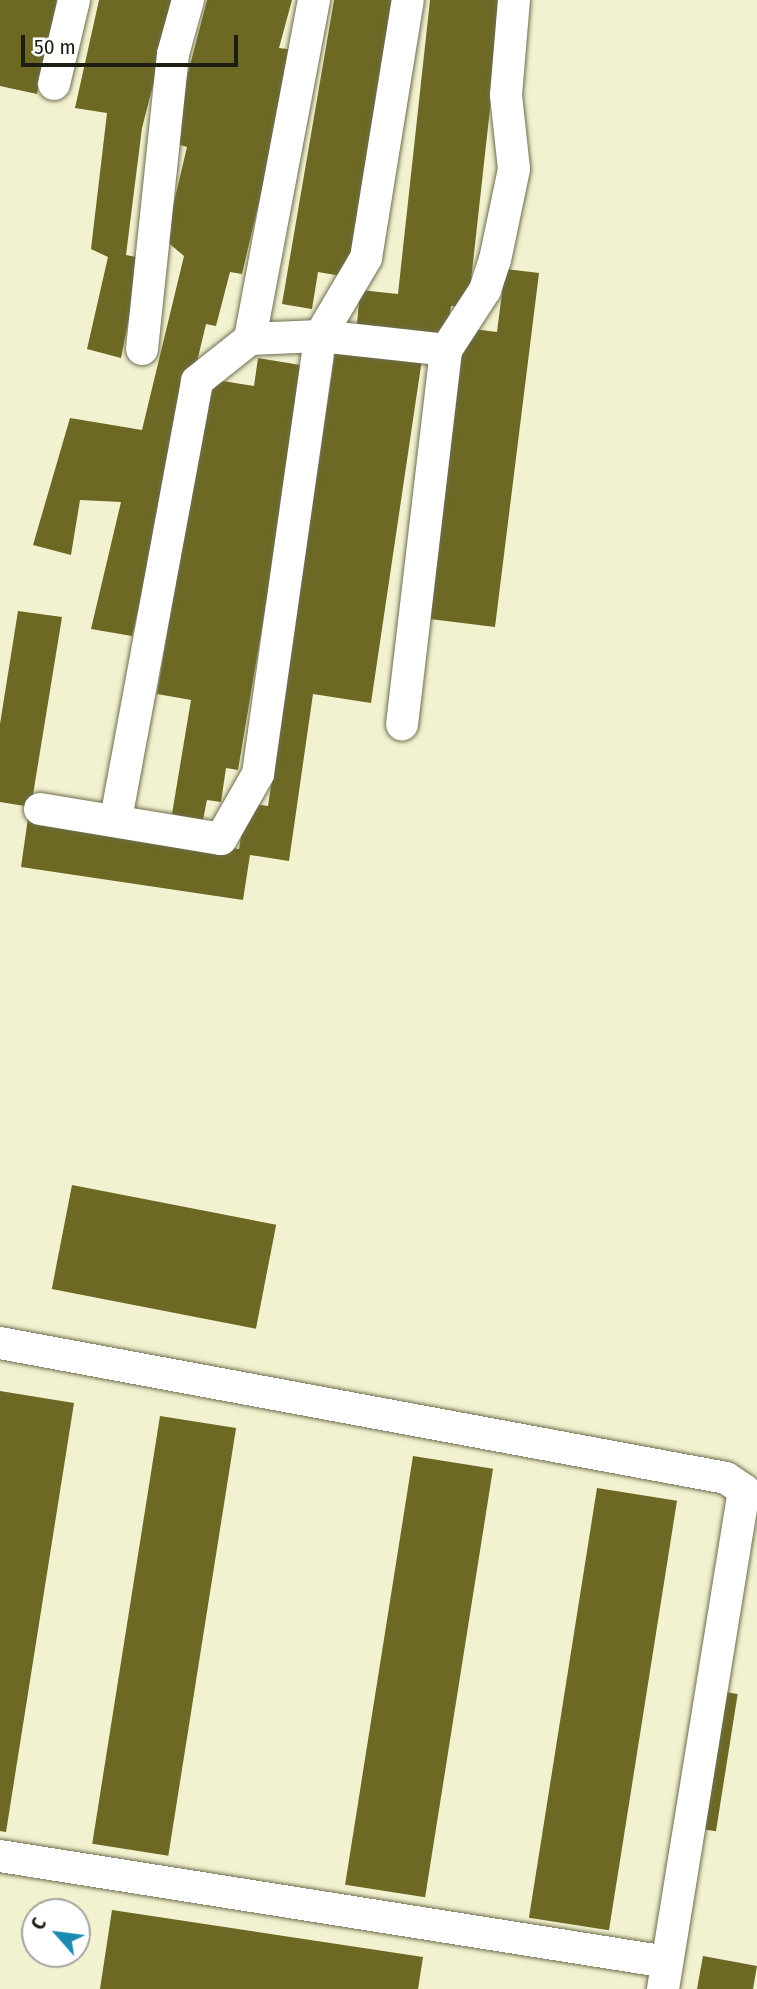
<!DOCTYPE html>
<meta charset="utf-8">
<style>
body{margin:0}
#map{position:relative;width:757px;height:1989px;overflow:hidden;background:#f2f1d0;font-family:"Fira Sans Condensed",sans-serif}
div>[style]{position:absolute}
.building>*{inset:0;background:#6d6823;transform-origin:0 0}
.roads{filter:drop-shadow(0 0 2px #6e6d4f) drop-shadow(0 0 2px #6e6d4f)}
.minor>*{height:32px;margin:-16px;padding:0 16px;transform-origin:16px;border-radius:16px;background:#fff}
span{translate:-50% -50%;white-space:nowrap;text-align:center;line-height:1.15;-webkit-text-stroke:7px #fff;paint-order:stroke}
.north{position:absolute;left:21px;top:1898px;width:70px;height:70px;box-sizing:border-box;background:#fff;border:2px solid #a5a5a0;border-radius:50%;rotate:298deg;font-size:19px;font-weight:700;line-height:28px;text-align:center;color:#1e1d11}
.north::after{content:'';display:block;margin:auto;width:24px;height:32px;background:#1c8bb1;clip-path:polygon(50% 0,100% 100%,50% 72%,0 100%)}
.scale{position:absolute;left:21px;top:35px;width:217px;height:32px;box-sizing:border-box;border:4px solid #1e1d11;border-top:0;padding-left:9px;font-size:21px;line-height:24px;white-space:nowrap;color:#1e1d11;-webkit-text-stroke:5px #fff;paint-order:stroke}
</style>
<div id="map">
<div class="building">
<i style="clip-path:polygon(0 0,57px 0,37px 94px,0 86px)"></i>
<i style="clip-path:polygon(99px 0,175px 0,142px 128px,126px 255px,141px 258px,121px 358px,87px 349px,108px 257px,91px 249px,107px 113px,75px 108px)"></i>
<i style="clip-path:polygon(207px 0,292px 0,279px 48px,295px 50px,242px 274px,230px 272px,216px 326px,206px 324px,132px 636px,91px 629px,121px 502px,80px 500px,71px 555px,33px 545px,70px 418px,142px 430px,184px 256px,165px 240px,187px 147px,170px 142px)"></i>
<i style="clip-path:polygon(334px 0,395px 0,347px 277px,318px 272px,312px 309px,282px 304px)"></i>
<i style="clip-path:polygon(430px 0,502px 0,468px 308px,451px 306px,447px 334px,357px 324px,360px 290px,398px 294px)"></i>
<i style="clip-path:polygon(505px 269px,539px 273px,495px 627px,430px 619px,465px 328px,497px 332px)"></i>
<i style="clip-path:polygon(336px 346px,422px 359px,371px 703px,313px 694px,289px 861px,250px 855px,243px 900px,21px 867px,28px 818px,239px 849px,246px 803px,268px 806px)"></i>
<i style="clip-path:polygon(258px 358px,306px 366px,238px 770px,226px 768px,221px 802px,207px 800px,203px 820px,172px 814px,191px 700px,157px 694px,210px 379px,254px 386px)"></i>
<i style="clip-path:polygon(18px 611px,62px 617px,31px 807px,0 802px,0 724px)"></i>
<i style="left:72px;top:1185px;width:208px;height:106px;rotate:11deg"></i>
<i style="clip-path:polygon(0 1391px,74px 1403px,6px 1832px,0 1831px)"></i>
<i style="left:160px;top:1416px;width:77px;height:433px;rotate:9deg"></i>
<i style="left:413px;top:1456px;width:81px;height:434px;rotate:9deg"></i>
<i style="left:597px;top:1488px;width:81px;height:435px;rotate:9deg"></i>
<i style="left:712px;top:1690px;width:26px;height:139px;rotate:9deg"></i>
<i style="clip-path:polygon(112px 1910px,423px 1957px,418px 1989px,100px 1989px)"></i>
<i style="clip-path:polygon(703px 1956px,757px 1966px,753px 1989px,697px 1989px)"></i>
</div>
<div class="roads">
<div class="minor">
<i style="left:314px;top:0;width:345px;rotate:100.7deg"></i>
<i style="left:250px;top:339px;width:70px;rotate:-2.5deg"></i>
<i style="left:320px;top:336px;width:91px;rotate:-59.5deg"></i>
<i style="left:366px;top:258px;width:261px;rotate:-80.8deg"></i>
<i style="left:54px;top:84px;width:86px;rotate:-76.6deg"></i>
<i style="left:142px;top:349px;width:297px;rotate:-84deg"></i>
<i style="left:173px;top:54px;width:56px;rotate:-74.5deg"></i>
<i style="left:446px;top:350px;width:72px;rotate:-57deg"></i>
<i style="left:485px;top:290px;width:32px;rotate:-72deg"></i>
<i style="left:495px;top:260px;width:93px;rotate:-78.2deg"></i>
<i style="left:514px;top:169px;width:74px;rotate:-96.2deg"></i>
<i style="left:506px;top:95px;width:95px;rotate:-85.2deg"></i>
<i style="left:40px;top:809px;width:183px;rotate:9.4deg"></i>
<i style="left:221px;top:839px;width:75px;rotate:-60.4deg"></i>
<i style="left:258px;top:774px;width:442px;rotate:-81.9deg"></i>
<i style="left:320px;top:336px;width:127px;rotate:6.3deg"></i>
<i style="left:446px;top:350px;width:377px;rotate:96.7deg"></i>
<i style="left:116px;top:819px;width:445px;rotate:-79.5deg"></i>
<i style="left:197px;top:381px;width:68px;rotate:-38.4deg"></i>
<i style="left:0;top:1343px;width:738px;rotate:10.53deg"></i>
<i style="left:726px;top:1478px;width:22px;rotate:34deg"></i>
<i style="left:744px;top:1490px;width:506px;rotate:99.22deg"></i>
<i style="left:0;top:1856px;width:675px;rotate:9.03deg"></i>
</div>
</div>
<div class="north">С</div>
<div class="scale">50 m</div>
</div>
